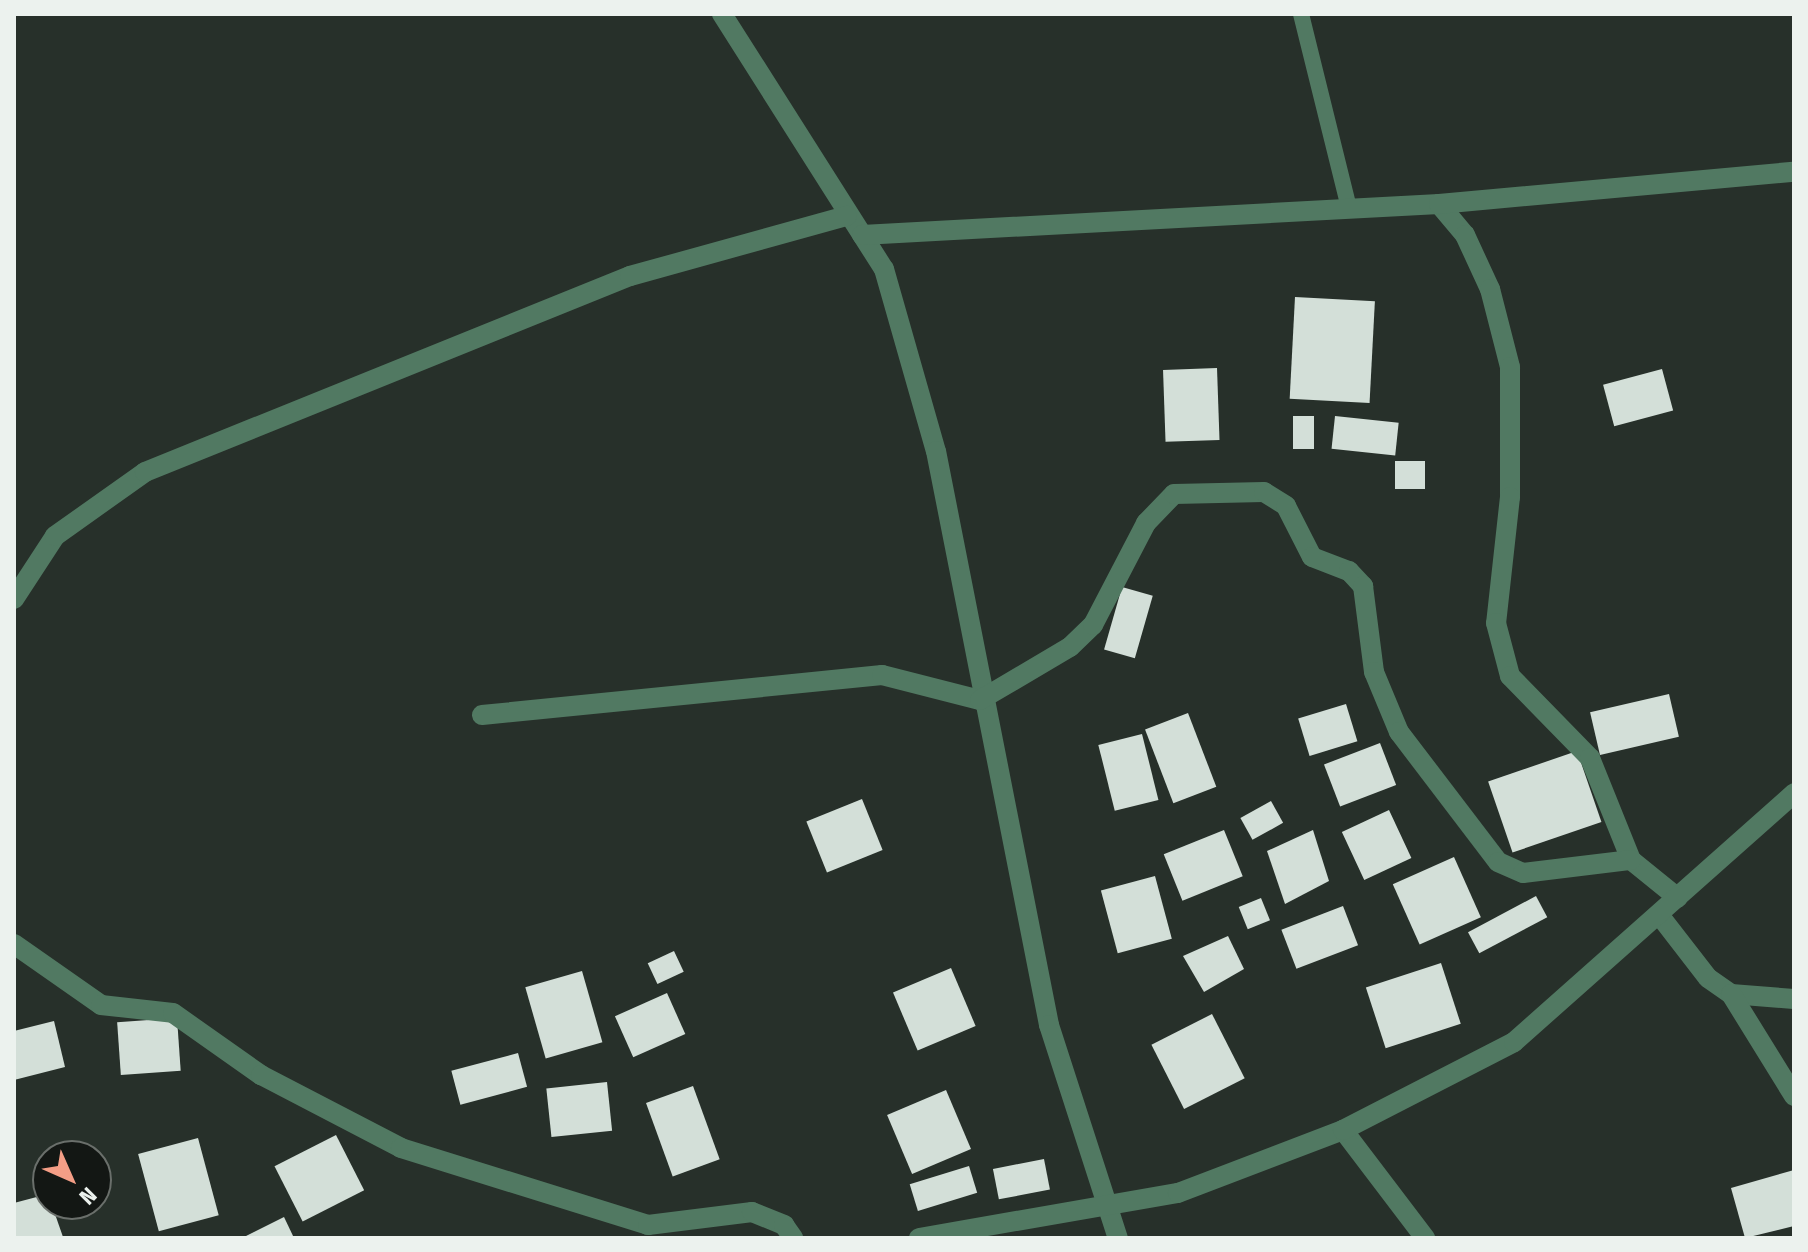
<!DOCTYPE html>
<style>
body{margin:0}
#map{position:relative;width:1808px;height:1252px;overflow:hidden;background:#27302a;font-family:"Fira Sans Condensed",sans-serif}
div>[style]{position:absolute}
.building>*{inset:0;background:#d3dfd8;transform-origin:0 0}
.lane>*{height:16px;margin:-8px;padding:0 8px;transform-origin:8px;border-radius:8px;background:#517962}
.street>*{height:20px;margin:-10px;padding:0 10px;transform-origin:10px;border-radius:10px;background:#517962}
span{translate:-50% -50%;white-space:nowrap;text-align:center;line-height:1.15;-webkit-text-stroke:8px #131714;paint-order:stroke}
.frame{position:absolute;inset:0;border:16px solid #ecf2ee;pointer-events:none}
.north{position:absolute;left:32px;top:1140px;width:80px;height:80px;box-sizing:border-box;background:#131714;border:2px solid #6a6f6b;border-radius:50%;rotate:135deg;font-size:22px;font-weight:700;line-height:32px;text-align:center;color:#ecf2ee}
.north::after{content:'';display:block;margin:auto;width:28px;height:36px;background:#f49e86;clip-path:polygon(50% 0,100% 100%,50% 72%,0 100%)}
</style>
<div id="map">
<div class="building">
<i style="left:1295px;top:297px;width:80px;height:102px;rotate:3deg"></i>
<i style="left:1217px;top:368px;width:72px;height:54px;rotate:88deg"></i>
<i style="left:1662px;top:369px;width:43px;height:61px;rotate:75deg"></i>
<i style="left:1293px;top:416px;width:21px;height:33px"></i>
<i style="left:1335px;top:416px;width:64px;height:33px;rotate:6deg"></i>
<i style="left:1395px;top:461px;width:30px;height:28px"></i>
<i style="left:1122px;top:587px;width:32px;height:65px;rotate:16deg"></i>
<i style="left:1669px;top:694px;width:44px;height:81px;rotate:77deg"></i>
<i style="left:1346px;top:704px;width:39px;height:50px;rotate:73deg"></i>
<i style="left:1188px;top:713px;width:79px;height:46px;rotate:69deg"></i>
<i style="left:1142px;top:734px;width:68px;height:45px;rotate:76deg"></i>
<i style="left:1380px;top:743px;width:45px;height:60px;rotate:69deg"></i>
<i style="left:1577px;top:751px;width:75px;height:94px;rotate:71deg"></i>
<i style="left:862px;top:799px;width:55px;height:60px;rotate:68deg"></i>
<i style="left:1271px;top:801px;width:25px;height:35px;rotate:61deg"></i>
<i style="left:1389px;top:810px;width:53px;height:52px;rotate:65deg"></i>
<i style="left:1224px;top:830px;width:50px;height:65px;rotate:68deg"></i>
<i style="clip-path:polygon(1313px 830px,1329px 881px,1285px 904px,1267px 851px)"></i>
<i style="left:1454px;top:857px;width:66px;height:67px;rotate:66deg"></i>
<i style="left:1155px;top:876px;width:65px;height:56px;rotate:75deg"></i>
<i style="left:1536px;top:896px;width:24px;height:77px;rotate:62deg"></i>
<i style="left:1261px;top:898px;width:24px;height:24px;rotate:68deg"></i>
<i style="left:1343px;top:906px;width:42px;height:66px;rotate:69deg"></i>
<i style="clip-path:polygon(1228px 936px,1244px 969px,1204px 992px,1183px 956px)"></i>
<i style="left:674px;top:951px;width:23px;height:29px;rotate:65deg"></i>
<i style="left:1441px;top:963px;width:64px;height:79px;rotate:72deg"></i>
<i style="left:951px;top:968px;width:63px;height:63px;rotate:67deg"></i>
<i style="left:582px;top:971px;width:74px;height:59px;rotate:74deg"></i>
<i style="left:667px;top:993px;width:45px;height:57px;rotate:66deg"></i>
<i style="left:1212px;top:1014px;width:72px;height:68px;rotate:63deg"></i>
<i style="left:177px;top:1018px;width:53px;height:60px;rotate:86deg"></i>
<i style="clip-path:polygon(54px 1021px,65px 1067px,14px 1080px,14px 1031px)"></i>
<i style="left:518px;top:1053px;width:35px;height:69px;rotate:75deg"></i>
<i style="left:607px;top:1082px;width:49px;height:61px;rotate:84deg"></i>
<i style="left:693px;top:1086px;width:78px;height:50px;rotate:70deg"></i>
<i style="left:946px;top:1090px;width:64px;height:64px;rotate:67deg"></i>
<i style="left:336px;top:1135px;width:62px;height:69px;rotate:63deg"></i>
<i style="left:198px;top:1138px;width:80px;height:62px;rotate:75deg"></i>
<i style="left:1044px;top:1159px;width:31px;height:52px;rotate:79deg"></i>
<i style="left:969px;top:1166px;width:28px;height:62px;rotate:73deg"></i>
<i style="clip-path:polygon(1794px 1170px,1794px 1226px,1745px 1238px,1731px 1188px)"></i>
<i style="clip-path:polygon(48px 1194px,63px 1237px,14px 1238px,14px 1203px)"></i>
<i style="clip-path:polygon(284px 1217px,294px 1238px,242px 1238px)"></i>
</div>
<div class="lane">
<i style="left:1301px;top:14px;width:200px;rotate:76.1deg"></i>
</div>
<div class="street">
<i style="left:722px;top:14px;width:302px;rotate:57.6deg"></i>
<i style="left:884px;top:269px;width:189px;rotate:74.1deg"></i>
<i style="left:936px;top:451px;width:585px;rotate:78.86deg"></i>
<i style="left:1049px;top:1025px;width:224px;rotate:72.1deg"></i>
<i style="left:1439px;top:204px;width:40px;rotate:50deg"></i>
<i style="left:1465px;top:235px;width:60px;rotate:65.2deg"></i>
<i style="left:1490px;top:289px;width:81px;rotate:75.6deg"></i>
<i style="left:1510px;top:367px;width:130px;rotate:90deg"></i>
<i style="left:1510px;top:497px;width:127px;rotate:96.3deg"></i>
<i style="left:1496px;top:623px;width:55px;rotate:75.2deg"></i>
<i style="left:1510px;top:676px;width:115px;rotate:45.7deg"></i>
<i style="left:1590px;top:758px;width:110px;rotate:68.1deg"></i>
<i style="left:1631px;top:860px;width:60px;rotate:39deg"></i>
<i style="left:862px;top:235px;width:578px;rotate:-3.08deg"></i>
<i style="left:1439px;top:204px;width:356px;rotate:-5.2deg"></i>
<i style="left:14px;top:599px;width:75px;rotate:-56.9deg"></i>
<i style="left:55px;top:536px;width:110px;rotate:-35.4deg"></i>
<i style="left:145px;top:472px;width:523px;rotate:-22deg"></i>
<i style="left:630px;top:276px;width:225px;rotate:-15.5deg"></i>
<i style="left:482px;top:715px;width:402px;rotate:-5.7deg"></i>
<i style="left:882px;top:675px;width:101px;rotate:14.3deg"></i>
<i style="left:980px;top:700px;width:104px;rotate:-30.5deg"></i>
<i style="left:1070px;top:647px;width:32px;rotate:-44deg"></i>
<i style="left:1093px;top:625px;width:115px;rotate:-62.5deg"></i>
<i style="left:1146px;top:523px;width:40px;rotate:-46deg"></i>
<i style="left:1174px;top:494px;width:90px;rotate:-1.3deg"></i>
<i style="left:1264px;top:492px;width:26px;rotate:32deg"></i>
<i style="left:1286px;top:506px;width:57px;rotate:63deg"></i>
<i style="left:1312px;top:557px;width:40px;rotate:21deg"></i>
<i style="left:1349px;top:571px;width:21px;rotate:47deg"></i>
<i style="left:1363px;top:586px;width:87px;rotate:82.7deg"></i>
<i style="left:1374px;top:672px;width:65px;rotate:67.4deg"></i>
<i style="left:1399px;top:732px;width:163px;rotate:52.7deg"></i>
<i style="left:1498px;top:862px;width:27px;rotate:24deg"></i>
<i style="left:1523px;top:873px;width:109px;rotate:-6.9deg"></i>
<i style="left:1660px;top:916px;width:78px;rotate:52.3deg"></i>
<i style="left:1708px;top:978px;width:28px;rotate:35deg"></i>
<i style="left:1731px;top:994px;width:63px;rotate:4.5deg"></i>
<i style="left:14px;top:944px;width:106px;rotate:35deg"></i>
<i style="left:101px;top:1005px;width:72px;rotate:6.3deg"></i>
<i style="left:173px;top:1013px;width:108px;rotate:35.2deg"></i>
<i style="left:261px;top:1075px;width:158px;rotate:27.5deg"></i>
<i style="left:401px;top:1148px;width:259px;rotate:17.3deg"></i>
<i style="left:648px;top:1225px;width:105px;rotate:-7.1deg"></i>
<i style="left:752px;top:1212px;width:35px;rotate:22deg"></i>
<i style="left:784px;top:1225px;width:16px;rotate:55deg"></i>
<i style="left:1731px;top:994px;width:120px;rotate:58.3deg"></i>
<i style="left:1343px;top:1130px;width:136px;rotate:52.8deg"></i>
<i style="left:919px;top:1238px;width:263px;rotate:-9.9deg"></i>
<i style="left:1178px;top:1193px;width:177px;rotate:-20.9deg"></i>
<i style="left:1343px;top:1130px;width:192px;rotate:-27.2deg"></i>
<i style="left:1514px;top:1042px;width:375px;rotate:-41.6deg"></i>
</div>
<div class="frame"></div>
<div class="north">N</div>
</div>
